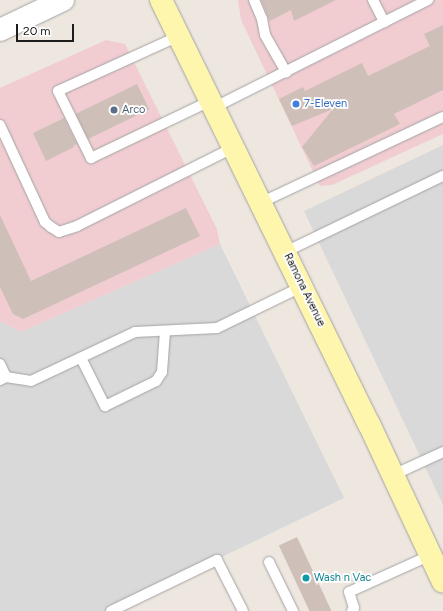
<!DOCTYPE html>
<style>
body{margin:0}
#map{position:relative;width:443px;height:611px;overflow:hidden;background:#eee7e0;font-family:Figtree,sans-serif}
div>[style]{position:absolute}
.residential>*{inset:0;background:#dad9d9}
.commercial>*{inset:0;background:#f1cdd2}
.building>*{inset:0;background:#cebfb9;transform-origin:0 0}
.roads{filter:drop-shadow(0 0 1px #a3a3a3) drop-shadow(0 0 1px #a3a3a3)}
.service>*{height:10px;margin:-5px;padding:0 5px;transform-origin:5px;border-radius:5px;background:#fff}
.tertiary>*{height:22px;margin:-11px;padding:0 11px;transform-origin:11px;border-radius:11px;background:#fff}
.secondary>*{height:22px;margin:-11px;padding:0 11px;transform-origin:11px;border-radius:11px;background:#fff6ae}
.dots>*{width:11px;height:11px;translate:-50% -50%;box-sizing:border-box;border:2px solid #fff;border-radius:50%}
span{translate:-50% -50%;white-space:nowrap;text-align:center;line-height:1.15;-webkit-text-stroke:3.5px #fff;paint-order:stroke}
.shop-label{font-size:11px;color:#366cbe}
.left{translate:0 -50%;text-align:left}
.service-label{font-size:11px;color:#4e5e75}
.street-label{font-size:11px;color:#1c1c1c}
.culture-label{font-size:11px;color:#0d838f}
.scale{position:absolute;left:16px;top:24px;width:58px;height:18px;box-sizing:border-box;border:2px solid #1c1c1c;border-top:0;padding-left:5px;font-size:12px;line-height:14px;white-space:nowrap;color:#1c1c1c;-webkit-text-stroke:3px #fff;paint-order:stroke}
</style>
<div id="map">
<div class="residential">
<i style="clip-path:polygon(443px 145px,443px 505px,304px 211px)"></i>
<i style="clip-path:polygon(220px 244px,344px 498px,110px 611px,0 611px,0 321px,21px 332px)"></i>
</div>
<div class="commercial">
<i style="clip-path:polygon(238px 0,443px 0,443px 134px,332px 185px,320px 186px,241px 20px)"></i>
<i style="clip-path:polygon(106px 40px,125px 44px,217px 229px,220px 244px,21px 332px,0 321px,0 88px)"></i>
</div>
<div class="building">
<i style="clip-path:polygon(261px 0,336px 0,294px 21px,291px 10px,270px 21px)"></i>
<i style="clip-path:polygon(443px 25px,443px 90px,394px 114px,400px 124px,314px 166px,302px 147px,333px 109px,292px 126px,279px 99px,303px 87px,305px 91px,362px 63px,368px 76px,430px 46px,424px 34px)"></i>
<i style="left:137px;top:84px;width:28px;height:68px;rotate:64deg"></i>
<i style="clip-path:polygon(64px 118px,77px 144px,73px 146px,74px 147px,46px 161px,33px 133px)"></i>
<i style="clip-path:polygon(186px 208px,200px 236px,23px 319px,13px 314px,0 287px,0 215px,31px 281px)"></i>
<i style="left:297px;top:537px;width:82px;height:20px;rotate:65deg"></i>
</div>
<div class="roads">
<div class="service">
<i style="left:254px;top:0;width:21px;rotate:67deg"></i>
<i style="left:262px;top:19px;width:16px;rotate:79deg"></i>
<i style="left:265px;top:35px;width:43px;rotate:60.4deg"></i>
<i style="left:373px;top:0;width:25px;rotate:63deg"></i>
<i style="left:179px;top:36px;width:133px;rotate:155.6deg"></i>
<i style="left:58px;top:91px;width:75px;rotate:63.8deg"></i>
<i style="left:91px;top:158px;width:132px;rotate:-25.6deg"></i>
<i style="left:213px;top:108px;width:241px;rotate:-26.7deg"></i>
<i style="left:0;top:125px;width:107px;rotate:65.1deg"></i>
<i style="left:45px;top:222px;width:8px;rotate:40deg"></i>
<i style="left:51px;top:227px;width:9px;rotate:32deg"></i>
<i style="left:59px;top:232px;width:19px;rotate:-18deg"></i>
<i style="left:77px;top:226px;width:174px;rotate:-26.6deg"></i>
<i style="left:260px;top:203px;width:202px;rotate:-25.2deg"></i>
<i style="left:285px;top:252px;width:175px;rotate:-25.7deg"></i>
<i style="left:81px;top:358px;width:54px;rotate:63.4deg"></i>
<i style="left:105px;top:406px;width:57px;rotate:-26.1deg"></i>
<i style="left:156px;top:381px;width:11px;rotate:-56deg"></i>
<i style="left:162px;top:372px;width:41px;rotate:-85.8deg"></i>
<i style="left:0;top:364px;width:14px;rotate:65deg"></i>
<i style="left:0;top:380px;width:7px;rotate:-27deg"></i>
<i style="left:6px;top:377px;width:25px;rotate:9deg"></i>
<i style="left:31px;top:381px;width:115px;rotate:-25.2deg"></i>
<i style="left:135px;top:332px;width:82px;rotate:-2.8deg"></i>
<i style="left:217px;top:328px;width:93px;rotate:-26deg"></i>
<i style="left:393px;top:475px;width:55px;rotate:-24.7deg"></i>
<i style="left:269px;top:562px;width:55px;rotate:63.9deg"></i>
<i style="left:111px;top:611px;width:118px;rotate:-25.7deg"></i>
<i style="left:217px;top:560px;width:57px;rotate:63deg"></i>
<i style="left:352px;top:611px;width:4px;rotate:-56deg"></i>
<i style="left:354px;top:608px;width:17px;rotate:-107deg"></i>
<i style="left:349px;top:592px;width:90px;rotate:-24.3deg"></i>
</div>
<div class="tertiary">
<i style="left:0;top:30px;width:70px;rotate:-25.5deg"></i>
</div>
<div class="secondary">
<i style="left:161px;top:0;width:472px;rotate:63.9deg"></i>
<i style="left:369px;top:424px;width:174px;rotate:64.9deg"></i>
</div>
</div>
<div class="dots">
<i style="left:296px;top:104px;background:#3f7fe0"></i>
<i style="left:114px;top:110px;background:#5c6f8a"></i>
<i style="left:306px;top:578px;background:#0f9aa8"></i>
</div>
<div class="shop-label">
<span class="left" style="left:304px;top:104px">7-Eleven</span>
</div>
<div class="service-label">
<span class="left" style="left:122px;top:110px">Arco</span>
</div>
<div class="street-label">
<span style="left:304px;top:290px;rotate:64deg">Ramona Avenue</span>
</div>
<div class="culture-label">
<span class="left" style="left:314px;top:578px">Wash n Vac</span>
</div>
<div class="scale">20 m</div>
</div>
